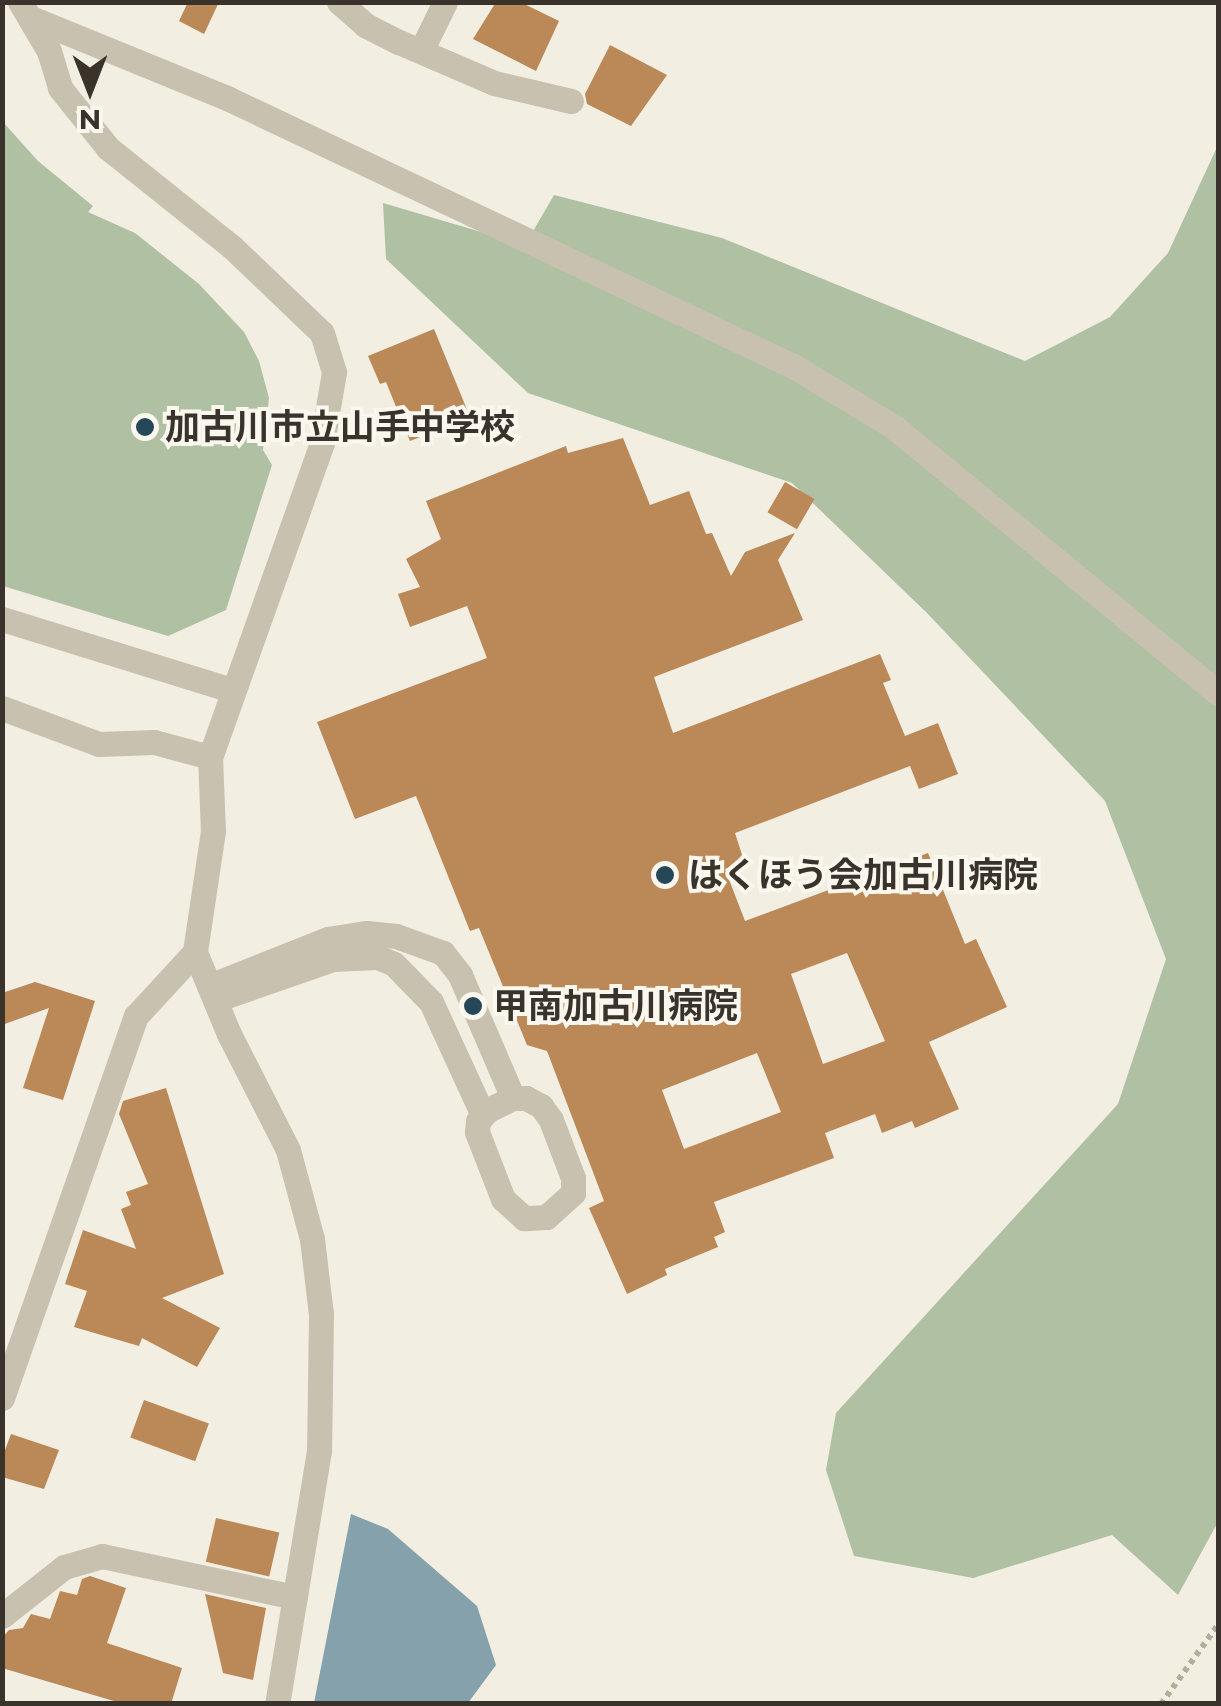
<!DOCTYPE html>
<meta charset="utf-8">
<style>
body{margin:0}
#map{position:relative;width:1221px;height:1706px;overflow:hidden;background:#f2eee2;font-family:Montserrat,"Noto Sans JP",sans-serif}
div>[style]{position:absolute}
.green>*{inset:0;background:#afc0a3}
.water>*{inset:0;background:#84a1ac}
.building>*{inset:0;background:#bb8857;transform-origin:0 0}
.path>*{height:6px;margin-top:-3px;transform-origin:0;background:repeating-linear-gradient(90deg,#b5ac99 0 5px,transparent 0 10px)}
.minor>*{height:25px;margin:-12.5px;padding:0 12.5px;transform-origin:12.5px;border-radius:12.5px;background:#c9c1af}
.dots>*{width:28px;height:28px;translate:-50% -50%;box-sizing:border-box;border:5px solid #f9f7ee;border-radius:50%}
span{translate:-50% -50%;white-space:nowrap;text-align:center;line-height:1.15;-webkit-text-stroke:8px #f9f7ee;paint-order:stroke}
.poi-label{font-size:35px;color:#39332c;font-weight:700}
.left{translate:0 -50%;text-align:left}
.frame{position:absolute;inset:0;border:5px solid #39332c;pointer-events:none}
.north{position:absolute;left:40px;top:40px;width:100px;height:100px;-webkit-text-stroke:8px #f9f7ee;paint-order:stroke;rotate:180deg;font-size:28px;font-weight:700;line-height:40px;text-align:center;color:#39332c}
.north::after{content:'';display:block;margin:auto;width:35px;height:45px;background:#39332c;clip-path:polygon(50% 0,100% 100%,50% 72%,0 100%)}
</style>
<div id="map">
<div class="green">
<i style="clip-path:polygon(3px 122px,38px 161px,93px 206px,88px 212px,135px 233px,199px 284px,244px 332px,259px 361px,269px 398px,263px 450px,272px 465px,226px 610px,168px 636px,3px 586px)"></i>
<i style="clip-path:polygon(1218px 145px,1218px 1522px,1178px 1595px,1112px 1535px,973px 1578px,854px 1556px,826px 1470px,836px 1413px,1118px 1104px,1166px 959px,1105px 801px,927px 613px,792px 483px,528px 393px,386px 259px,383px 203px,525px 245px,554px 195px,722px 238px,1025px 361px,1110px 317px,1168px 253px)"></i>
</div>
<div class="water">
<i style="clip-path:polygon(351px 1514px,388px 1529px,477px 1606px,496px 1665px,468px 1703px,314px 1703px)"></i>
</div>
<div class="building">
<i style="clip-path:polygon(188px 2px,219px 2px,204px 34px,179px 21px)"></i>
<i style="clip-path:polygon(496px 2px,520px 2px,559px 21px,536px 71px,473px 39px)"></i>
<i style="clip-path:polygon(610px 45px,667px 75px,631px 126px,587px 104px,585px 94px)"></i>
<i style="clip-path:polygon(434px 329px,470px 417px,410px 441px,386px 382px,380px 384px,368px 356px)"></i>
<i style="clip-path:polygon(evenodd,623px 438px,650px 505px,689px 491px,706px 534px,712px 533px,731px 576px,745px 552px,795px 533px,778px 560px,803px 620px,654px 677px,673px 733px,880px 654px,891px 680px,883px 683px,905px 736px,938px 723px,958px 774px,919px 789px,910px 766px,735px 833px,744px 861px,725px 869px,745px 921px,928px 853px,965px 944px,976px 939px,1007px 1007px,929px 1042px,959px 1109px,915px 1128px,912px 1121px,882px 1133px,875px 1114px,825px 1133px,834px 1158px,714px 1202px,725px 1232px,714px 1237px,718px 1247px,665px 1269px,667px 1275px,627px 1294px,589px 1208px,604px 1201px,547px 1051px,527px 1045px,479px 928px,470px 931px,416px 796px,355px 819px,317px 722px,487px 658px,467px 606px,410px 627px,398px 594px,420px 587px,406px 559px,441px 539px,426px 501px,566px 446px,568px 453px,623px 438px,847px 953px,885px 1041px,823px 1064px,791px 974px,847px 953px,623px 438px,757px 1053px,781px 1112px,684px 1149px,662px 1090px,757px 1053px)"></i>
<i style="left:785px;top:482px;width:34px;height:35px;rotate:30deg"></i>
<i style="clip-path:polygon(35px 982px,95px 1001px,63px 1100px,23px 1088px,49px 1008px,2px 1025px,2px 993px)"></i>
<i style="clip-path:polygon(166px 1088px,224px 1274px,162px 1298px,220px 1328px,197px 1367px,142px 1338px,139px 1346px,74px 1327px,87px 1291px,65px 1284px,83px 1230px,136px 1249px,121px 1209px,131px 1205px,126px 1192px,148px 1184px,119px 1114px,123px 1101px)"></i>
<i style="left:144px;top:1400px;width:69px;height:40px;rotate:20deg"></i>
<i style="clip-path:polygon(11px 1434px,59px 1450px,44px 1489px,2px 1477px,2px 1458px)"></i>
<i style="left:216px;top:1518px;width:65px;height:45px;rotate:13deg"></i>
<i style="clip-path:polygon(90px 1576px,126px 1588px,107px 1643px,182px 1668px,171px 1704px,124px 1704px,2px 1668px,2px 1638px,9px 1630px,23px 1628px,31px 1614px,50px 1619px,60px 1591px,77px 1595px,82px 1579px)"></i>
<i style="clip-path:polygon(205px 1594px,266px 1608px,253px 1680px,223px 1673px)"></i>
</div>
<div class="path">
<i style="left:1161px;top:1704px;width:97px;rotate:-54.2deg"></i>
</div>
<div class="minor">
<i style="left:20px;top:2px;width:57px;rotate:59.4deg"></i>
<i style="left:49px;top:51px;width:39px;rotate:73deg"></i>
<i style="left:60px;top:88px;width:77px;rotate:51.3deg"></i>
<i style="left:108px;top:148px;width:159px;rotate:38.6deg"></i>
<i style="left:232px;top:247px;width:124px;rotate:43.7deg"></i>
<i style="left:322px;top:333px;width:41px;rotate:72.9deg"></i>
<i style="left:334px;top:372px;width:72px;rotate:99.6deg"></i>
<i style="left:322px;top:443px;width:333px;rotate:109.6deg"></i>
<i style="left:210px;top:757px;width:74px;rotate:87.7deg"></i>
<i style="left:213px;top:831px;width:122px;rotate:98.5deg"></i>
<i style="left:195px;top:952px;width:89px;rotate:67.5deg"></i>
<i style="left:229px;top:1034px;width:130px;rotate:63deg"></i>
<i style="left:288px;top:1150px;width:92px;rotate:74.9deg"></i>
<i style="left:312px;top:1239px;width:76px;rotate:83.2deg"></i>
<i style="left:321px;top:1314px;width:137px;rotate:90.8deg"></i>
<i style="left:319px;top:1451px;width:256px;rotate:99.4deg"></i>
<i style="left:339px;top:2px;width:35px;rotate:41deg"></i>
<i style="left:365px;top:25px;width:38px;rotate:27deg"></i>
<i style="left:399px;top:42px;width:103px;rotate:23.3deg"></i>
<i style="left:494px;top:83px;width:79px;rotate:13.2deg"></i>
<i style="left:31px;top:18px;width:212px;rotate:22.2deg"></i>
<i style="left:227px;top:98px;width:628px;rotate:25.34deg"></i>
<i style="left:795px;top:367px;width:116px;rotate:31.2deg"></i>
<i style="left:894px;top:427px;width:419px;rotate:39.4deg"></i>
<i style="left:422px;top:49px;width:52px;rotate:-63.9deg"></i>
<i style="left:2px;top:619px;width:241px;rotate:17.2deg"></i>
<i style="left:2px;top:708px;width:103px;rotate:20.4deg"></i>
<i style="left:99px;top:744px;width:55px;rotate:-2.1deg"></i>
<i style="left:154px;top:742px;width:58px;rotate:15deg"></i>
<i style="left:209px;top:986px;width:128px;rotate:-21.6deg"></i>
<i style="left:328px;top:939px;width:39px;rotate:-9deg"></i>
<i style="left:367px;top:933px;width:29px;rotate:6deg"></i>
<i style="left:396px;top:936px;width:50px;rotate:19.9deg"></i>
<i style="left:443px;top:953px;width:28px;rotate:52deg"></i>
<i style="left:460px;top:975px;width:134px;rotate:66.7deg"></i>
<i style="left:513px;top:1098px;width:13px"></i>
<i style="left:526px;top:1098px;width:17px;rotate:28deg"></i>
<i style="left:541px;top:1106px;width:17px;rotate:54deg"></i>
<i style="left:551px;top:1120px;width:62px;rotate:69.2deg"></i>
<i style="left:573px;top:1178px;width:15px;rotate:90deg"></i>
<i style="left:573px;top:1193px;width:36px;rotate:138deg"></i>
<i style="left:546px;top:1217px;width:22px;rotate:177deg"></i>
<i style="left:524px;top:1218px;width:28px;rotate:-138deg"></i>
<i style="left:503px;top:1199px;width:72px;rotate:-111.2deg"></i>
<i style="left:477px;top:1132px;width:11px;rotate:-85deg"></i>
<i style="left:478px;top:1121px;width:15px;rotate:-48deg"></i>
<i style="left:488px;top:1110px;width:28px;rotate:-26deg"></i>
<i style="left:215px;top:1000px;width:125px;rotate:-19.2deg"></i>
<i style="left:333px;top:959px;width:44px;rotate:-2.6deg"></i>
<i style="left:377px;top:957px;width:18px;rotate:22deg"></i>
<i style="left:394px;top:964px;width:53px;rotate:45.8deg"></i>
<i style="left:431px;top:1002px;width:124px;rotate:65.3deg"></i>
<i style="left:2px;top:1398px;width:405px;rotate:-70.7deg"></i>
<i style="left:136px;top:1016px;width:87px;rotate:-47.3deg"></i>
<i style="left:2px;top:1616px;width:79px;rotate:-38.3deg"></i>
<i style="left:64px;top:1567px;width:40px;rotate:-16deg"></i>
<i style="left:102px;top:1556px;width:197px;rotate:12deg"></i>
</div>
<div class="dots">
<i style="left:145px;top:427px;background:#254757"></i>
<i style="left:665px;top:875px;background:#254757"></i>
<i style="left:473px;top:1006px;background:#254757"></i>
</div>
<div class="poi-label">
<span class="left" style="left:165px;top:427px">加古川市立山手中学校</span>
<span class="left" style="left:688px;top:875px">はくほう会加古川病院</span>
<span class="left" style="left:493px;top:1006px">甲南加古川病院</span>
</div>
<div class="frame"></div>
<div class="north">N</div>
</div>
